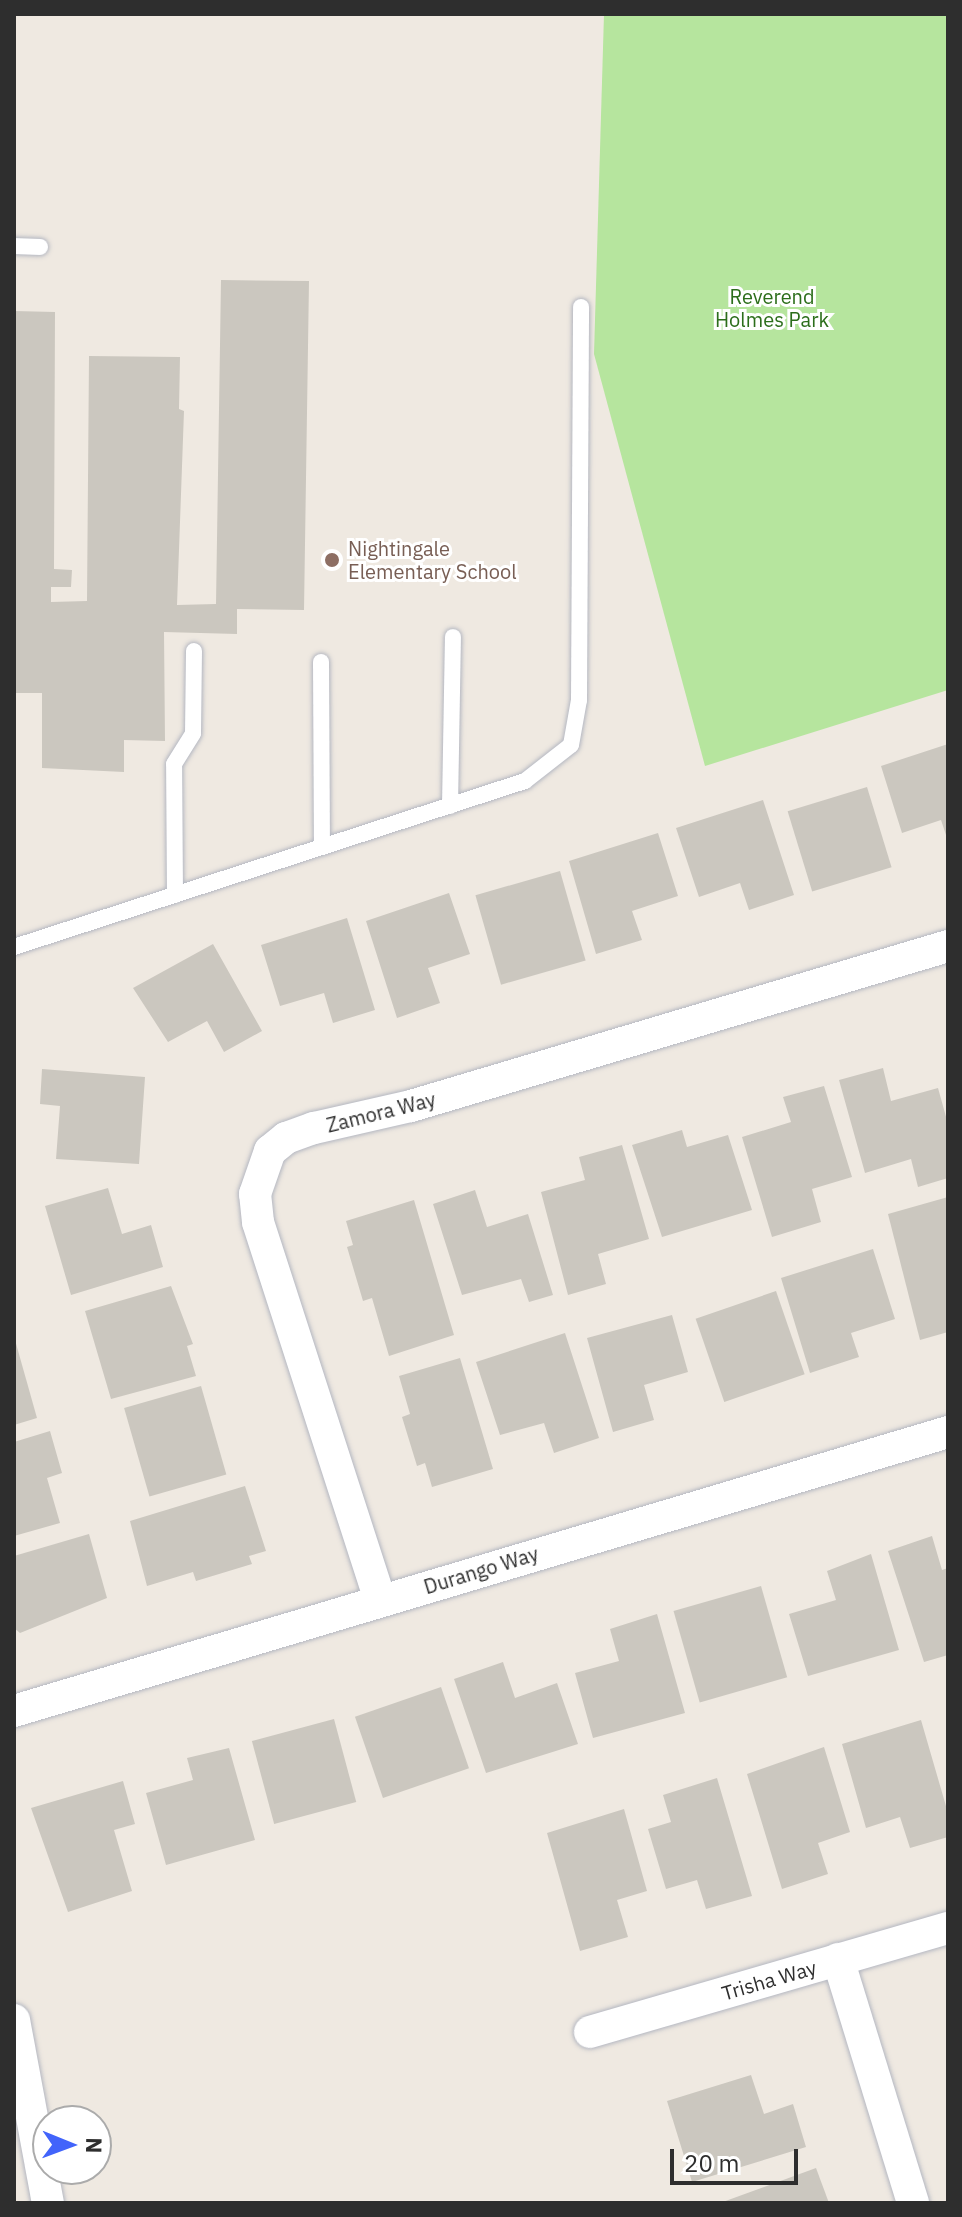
<!DOCTYPE html>
<style>
body{margin:0}
#map{position:relative;width:962px;height:2217px;overflow:hidden;background:#efe9e1;font-family:"IBM Plex Sans",sans-serif}
div>[style]{position:absolute}
.green>*{inset:0;background:#b6e59e}
.building>*{inset:0;background:#cbc7bf;transform-origin:0 0}
.roads{filter:drop-shadow(0 0 2px #b4b7c1) drop-shadow(0 0 2px #b4b7c1)}
.service>*{height:16px;margin:-8px;padding:0 8px;transform-origin:8px;border-radius:8px;background:#fff}
.minor>*{height:32px;margin:-16px;padding:0 16px;transform-origin:16px;border-radius:16px;background:#fff}
.dots>*{width:22px;height:22px;translate:-50% -50%;box-sizing:border-box;border:4px solid #fff;border-radius:50%}
span{translate:-50% -50%;white-space:nowrap;text-align:center;line-height:1.15;-webkit-text-stroke:6px #fff;paint-order:stroke}
.park-label{font-size:20px;color:#2c6e1b}
.education-label{font-size:20px;color:#785e54}
.left{translate:0 -50%;text-align:left}
.street-label{font-size:20px;color:#2e2e2e}
.frame{position:absolute;inset:0;border:16px solid #2e2e2e;pointer-events:none}
.north{position:absolute;left:32px;top:2105px;width:80px;height:80px;box-sizing:border-box;background:#fff;border:2px solid #ababab;border-radius:50%;rotate:91deg;font-size:22px;font-weight:700;line-height:32px;text-align:center;color:#2e2e2e}
.north::after{content:'';display:block;margin:auto;width:28px;height:36px;background:#4264fb;clip-path:polygon(50% 0,100% 100%,50% 72%,0 100%)}
.scale{position:absolute;left:670px;top:2149px;width:128px;height:36px;box-sizing:border-box;border:4px solid #2e2e2e;border-top:0;padding-left:10px;font-size:24px;line-height:28px;white-space:nowrap;color:#2e2e2e;-webkit-text-stroke:6px #fff;paint-order:stroke}
</style>
<div id="map">
<div class="green">
<i style="clip-path:polygon(604px 14px,948px 14px,948px 690px,705px 766px,594px 354px)"></i>
</div>
<div class="building">
<i style="clip-path:polygon(221px 280px,309px 281px,304px 610px,237px 609px,237px 634px,164px 632px,165px 741px,124px 740px,124px 772px,42px 768px,42px 693px,14px 693px,14px 311px,55px 312px,54px 569px,72px 570px,71px 587px,51px 587px,51px 602px,87px 601px,89px 356px,180px 357px,179px 409px,184px 411px,177px 605px,216px 604px)"></i>
<i style="clip-path:polygon(948px 744px,948px 841px,941px 820px,902px 833px,881px 766px)"></i>
<i style="left:867px;top:787px;width:84px;height:83px;rotate:73deg"></i>
<i style="clip-path:polygon(763px 800px,794px 895px,749px 910px,740px 883px,699px 897px,676px 828px)"></i>
<i style="clip-path:polygon(658px 833px,678px 896px,632px 911px,642px 940px,596px 954px,569px 861px)"></i>
<i style="left:560px;top:871px;width:93px;height:88px;rotate:74deg"></i>
<i style="clip-path:polygon(449px 893px,470px 954px,428px 968px,440px 1003px,397px 1018px,366px 921px)"></i>
<i style="clip-path:polygon(347px 918px,375px 1010px,333px 1023px,324px 993px,280px 1006px,261px 945px)"></i>
<i style="clip-path:polygon(213px 944px,262px 1031px,224px 1052px,207px 1021px,168px 1042px,133px 988px)"></i>
<i style="clip-path:polygon(883px 1068px,891px 1101px,938px 1088px,948px 1124px,948px 1178px,918px 1187px,911px 1159px,865px 1173px,839px 1080px)"></i>
<i style="clip-path:polygon(42px 1069px,145px 1077px,139px 1164px,56px 1159px,60px 1106px,40px 1104px)"></i>
<i style="clip-path:polygon(824px 1086px,852px 1177px,812px 1189px,821px 1222px,772px 1237px,742px 1137px,791px 1122px,783px 1097px)"></i>
<i style="clip-path:polygon(682px 1130px,687px 1147px,728px 1135px,752px 1210px,662px 1237px,632px 1145px)"></i>
<i style="clip-path:polygon(622px 1145px,649px 1239px,598px 1254px,606px 1284px,568px 1295px,541px 1192px,585px 1180px,579px 1157px)"></i>
<i style="clip-path:polygon(108px 1188px,122px 1234px,151px 1225px,163px 1267px,71px 1295px,45px 1206px)"></i>
<i style="clip-path:polygon(475px 1190px,487px 1227px,528px 1214px,553px 1295px,529px 1302px,521px 1279px,462px 1295px,433px 1204px)"></i>
<i style="clip-path:polygon(948px 1197px,948px 1332px,920px 1340px,888px 1214px)"></i>
<i style="clip-path:polygon(414px 1200px,454px 1335px,389px 1356px,372px 1298px,363px 1301px,347px 1247px,353px 1245px,346px 1221px)"></i>
<i style="clip-path:polygon(873px 1249px,895px 1319px,851px 1333px,859px 1357px,810px 1373px,781px 1278px)"></i>
<i style="clip-path:polygon(171px 1286px,193px 1344px,187px 1346px,196px 1376px,111px 1399px,85px 1311px)"></i>
<i style="left:776px;top:1291px;width:88px;height:85px;rotate:71deg"></i>
<i style="clip-path:polygon(672px 1315px,688px 1372px,644px 1385px,654px 1420px,613px 1432px,587px 1338px)"></i>
<i style="clip-path:polygon(565px 1333px,599px 1438px,554px 1453px,544px 1423px,500px 1435px,476px 1362px)"></i>
<i style="clip-path:polygon(15px 1340px,37px 1418px,14px 1425px,14px 1341px)"></i>
<i style="clip-path:polygon(460px 1358px,493px 1469px,432px 1487px,425px 1463px,417px 1466px,402px 1417px,410px 1414px,399px 1376px)"></i>
<i style="left:201px;top:1386px;width:92px;height:80px;rotate:74deg"></i>
<i style="clip-path:polygon(50px 1431px,62px 1473px,47px 1478px,60px 1523px,14px 1536px,14px 1442px)"></i>
<i style="clip-path:polygon(245px 1486px,266px 1551px,249px 1556px,252px 1564px,196px 1581px,193px 1572px,147px 1586px,130px 1521px)"></i>
<i style="clip-path:polygon(89px 1534px,107px 1598px,20px 1633px,14px 1628px,14px 1556px)"></i>
<i style="clip-path:polygon(932px 1536px,942px 1570px,948px 1568px,948px 1655px,924px 1662px,888px 1551px)"></i>
<i style="clip-path:polygon(871px 1554px,899px 1650px,808px 1676px,789px 1614px,836px 1600px,827px 1571px)"></i>
<i style="left:761px;top:1586px;width:95px;height:91px;rotate:74deg"></i>
<i style="clip-path:polygon(657px 1614px,685px 1713px,593px 1738px,575px 1673px,619px 1661px,610px 1629px)"></i>
<i style="clip-path:polygon(503px 1662px,515px 1698px,557px 1683px,578px 1744px,486px 1773px,454px 1679px)"></i>
<i style="left:441px;top:1687px;width:86px;height:91px;rotate:71deg"></i>
<i style="left:334px;top:1719px;width:86px;height:85px;rotate:75deg"></i>
<i style="clip-path:polygon(921px 1720px,948px 1813px,948px 1837px,910px 1848px,900px 1817px,866px 1828px,842px 1744px)"></i>
<i style="clip-path:polygon(824px 1747px,850px 1832px,818px 1843px,828px 1874px,782px 1889px,747px 1774px)"></i>
<i style="clip-path:polygon(229px 1748px,255px 1840px,166px 1865px,146px 1793px,193px 1780px,187px 1758px)"></i>
<i style="clip-path:polygon(717px 1778px,752px 1896px,706px 1909px,697px 1880px,666px 1889px,648px 1829px,671px 1822px,663px 1795px)"></i>
<i style="clip-path:polygon(123px 1781px,135px 1824px,114px 1830px,132px 1891px,68px 1912px,31px 1808px)"></i>
<i style="clip-path:polygon(624px 1809px,647px 1891px,617px 1900px,628px 1937px,580px 1951px,547px 1833px)"></i>
<i style="clip-path:polygon(751px 2075px,764px 2114px,793px 2104px,806px 2147px,692px 2182px,667px 2101px)"></i>
<i style="clip-path:polygon(816px 2168px,829px 2203px,720px 2203px)"></i>
</div>
<div class="roads">
<div class="service">
<i style="left:14px;top:246px;width:26px;rotate:2deg"></i>
<i style="left:321px;top:662px;width:185px;rotate:89.7deg"></i>
<i style="left:450px;top:806px;width:169px;rotate:-89deg"></i>
<i style="left:175px;top:895px;width:131px;rotate:-90.4deg"></i>
<i style="left:174px;top:764px;width:36px;rotate:-58deg"></i>
<i style="left:193px;top:733px;width:82px;rotate:-89.3deg"></i>
<i style="left:14px;top:947px;width:537px;rotate:-18deg"></i>
<i style="left:525px;top:781px;width:58px;rotate:-38deg"></i>
<i style="left:571px;top:745px;width:46px;rotate:-79.9deg"></i>
<i style="left:579px;top:700px;width:393px;rotate:-89.7deg"></i>
</div>
<div class="minor">
<i style="left:380px;top:1600px;width:397px;rotate:-107.9deg"></i>
<i style="left:258px;top:1222px;width:28px;rotate:-96deg"></i>
<i style="left:255px;top:1194px;width:46px;rotate:-70.8deg"></i>
<i style="left:270px;top:1151px;width:21px;rotate:-39deg"></i>
<i style="left:286px;top:1138px;width:30px;rotate:-20deg"></i>
<i style="left:314px;top:1128px;width:99px;rotate:-12.8deg"></i>
<i style="left:411px;top:1106px;width:560px;rotate:-16.59deg"></i>
<i style="left:14px;top:1711px;width:975px;rotate:-16.63deg"></i>
<i style="left:838px;top:1959px;width:255px;rotate:72.9deg"></i>
<i style="left:14px;top:2020px;width:186px;rotate:79.5deg"></i>
<i style="left:590px;top:2032px;width:373px;rotate:-16.2deg"></i>
</div>
</div>
<div class="dots">
<i style="left:332px;top:560px;background:#8d6e63"></i>
</div>
<div class="park-label">
<span style="left:772px;top:308px">Reverend<br>Holmes Park</span>
</div>
<div class="education-label">
<span class="left" style="left:348px;top:560px">Nightingale<br>Elementary School</span>
</div>
<div class="street-label">
<span style="left:381px;top:1112px;rotate:-14deg">Zamora Way</span>
<span style="left:481px;top:1570px;rotate:-17deg">Durango Way</span>
<span style="left:769px;top:1980px;rotate:-16deg">Trisha Way</span>
</div>
<div class="frame"></div>
<div class="north">N</div>
<div class="scale">20 m</div>
</div>
